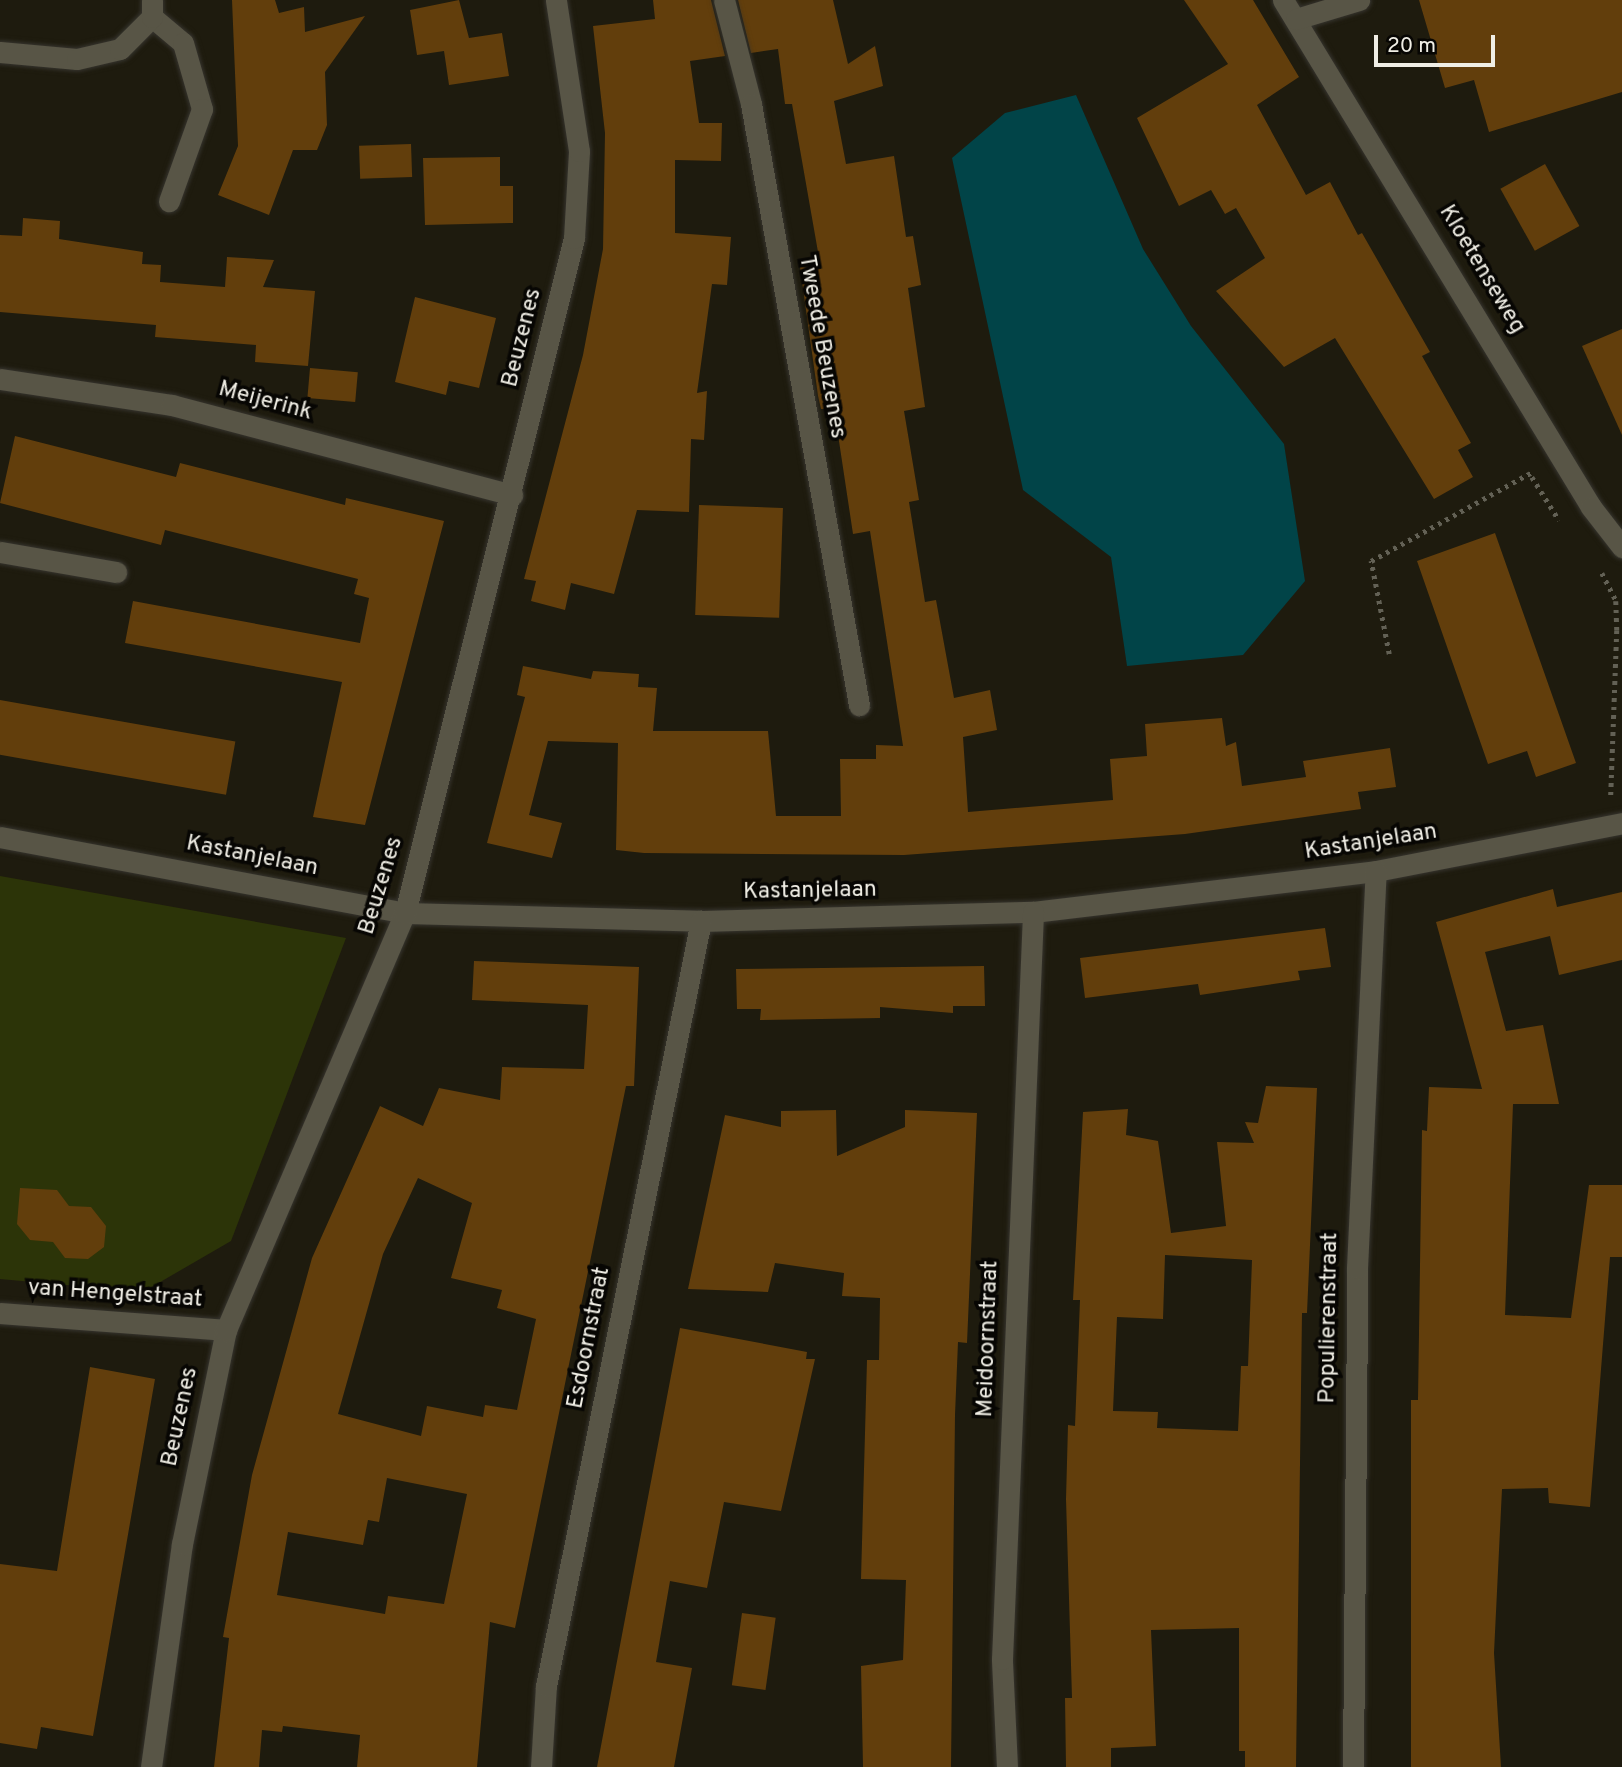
<!DOCTYPE html>
<style>
body{margin:0}
#map{position:relative;width:1622px;height:1767px;overflow:hidden;background:#1e1b0e;font-family:Overpass,sans-serif}
div>[style]{position:absolute}
.green>*{inset:0;background:#2c3408}
.water>*{inset:0;background:#014448}
.building>*{inset:0;background:#623e0c;transform-origin:0 0}
.path>*{height:4.5px;margin-top:-2.25px;transform-origin:0;background:repeating-linear-gradient(90deg,#636155 0 3.5px,transparent 0 8.5px)}
.roads{filter:drop-shadow(0 0 2px #36342e) drop-shadow(0 0 2px #36342e)}
.minor>*{height:21px;margin:-10.5px;padding:0 10.5px;transform-origin:10.5px;border-radius:10.5px;background:#585546}
span{translate:-50% -50%;white-space:nowrap;text-align:center;line-height:1.15;-webkit-text-stroke:7px #070603;paint-order:stroke}
.street-label{font-size:23px;color:#f0eee5}
.scale{position:absolute;left:1374px;top:35px;width:121px;height:32px;box-sizing:border-box;border:4px solid #f0eee5;border-top:0;padding-left:9px;font-size:21px;line-height:24px;white-space:nowrap;color:#f0eee5;-webkit-text-stroke:5px #070603;paint-order:stroke}
</style>
<div id="map">
<div class="green">
<i style="clip-path:polygon(0 876px,346px 938px,231px 1241px,143px 1292px,0 1279px)"></i>
</div>
<div class="water">
<i style="clip-path:polygon(1076px 95px,1143px 249px,1191px 326px,1284px 444px,1305px 581px,1243px 655px,1127px 666px,1111px 557px,1023px 490px,952px 158px,1005px 113px)"></i>
</div>
<div class="building">
<i style="clip-path:polygon(232px 0,275px 0,279px 13px,304px 7px,305px 32px,365px 16px,325px 72px,327px 125px,317px 150px,293px 150px,269px 215px,218px 195px,238px 146px)"></i>
<i style="clip-path:polygon(459px 0,469px 38px,502px 33px,509px 76px,449px 85px,444px 51px,417px 55px,410px 10px)"></i>
<i style="clip-path:polygon(653px 0,711px 0,725px 56px,690px 61px,699px 123px,722px 123px,721px 161px,675px 160px,675px 233px,731px 237px,727px 285px,712px 284px,697px 393px,707px 391px,704px 440px,691px 439px,689px 512px,637px 510px,614px 594px,571px 583px,565px 610px,531px 601px,536px 581px,524px 579px,583px 355px,603px 249px,605px 133px,593px 26px,655px 19px)"></i>
<i style="clip-path:polygon(738px 0,833px 0,848px 64px,875px 46px,883px 86px,834px 101px,846px 164px,894px 156px,906px 237px,913px 236px,921px 285px,908px 288px,925px 407px,904px 411px,919px 500px,909px 502px,925px 602px,936px 600px,954px 698px,990px 690px,997px 730px,963px 737px,968px 812px,1113px 800px,1110px 759px,1147px 756px,1145px 724px,1222px 718px,1226px 746px,1236px 742px,1242px 786px,1306px 777px,1303px 761px,1390px 748px,1396px 787px,1358px 792px,1361px 809px,1185px 834px,904px 855px,644px 853px,616px 850px,618px 743px,548px 741px,529px 815px,562px 823px,552px 858px,487px 843px,525px 697px,517px 695px,523px 666px,591px 679px,593px 671px,639px 674px,638px 687px,657px 688px,653px 731px,768px 731px,776px 816px,841px 816px,840px 759px,876px 759px,876px 745px,903px 746px,870px 531px,853px 534px,834px 408px,821px 409px,818px 396px,800px 267px,821px 269px,792px 104px,785px 104px,778px 49px,751px 53px)"></i>
<i style="clip-path:polygon(1184px 0,1253px 0,1299px 77px,1257px 105px,1306px 195px,1330px 182px,1358px 235px,1362px 233px,1430px 352px,1422px 356px,1471px 443px,1458px 450px,1473px 477px,1434px 499px,1335px 338px,1284px 367px,1216px 291px,1265px 258px,1236px 208px,1225px 214px,1211px 190px,1179px 206px,1137px 118px,1228px 64px)"></i>
<i style="clip-path:polygon(1419px 0,1622px 0,1622px 92px,1489px 132px,1474px 80px,1445px 88px)"></i>
<i style="left:411px;top:144px;width:33px;height:52px;rotate:88deg"></i>
<i style="clip-path:polygon(500px 157px,500px 186px,513px 186px,513px 223px,425px 225px,423px 158px)"></i>
<i style="left:1545px;top:164px;width:71px;height:51px;rotate:61deg"></i>
<i style="clip-path:polygon(23px 218px,60px 221px,59px 239px,143px 252px,142px 264px,161px 265px,160px 282px,225px 287px,227px 257px,274px 260px,263px 287px,315px 291px,308px 366px,255px 362px,256px 345px,155px 337px,156px 325px,0 312px,0 235px,22px 236px)"></i>
<i style="clip-path:polygon(415px 297px,496px 318px,479px 388px,449px 381px,446px 395px,395px 382px)"></i>
<i style="clip-path:polygon(1622px 329px,1622px 435px,1582px 346px)"></i>
<i style="left:310px;top:368px;width:48px;height:30px;rotate:5deg"></i>
<i style="clip-path:polygon(15px 436px,176px 477px,180px 463px,345px 505px,346px 498px,444px 521px,365px 825px,313px 817px,342px 682px,125px 643px,133px 601px,360px 643px,369px 598px,354px 594px,358px 579px,165px 530px,161px 545px,0 503px)"></i>
<i style="left:699px;top:505px;width:84px;height:110px;rotate:2deg"></i>
<i style="clip-path:polygon(1495px 533px,1576px 763px,1536px 777px,1527px 751px,1488px 764px,1417px 561px)"></i>
<i style="left:0;top:700px;width:239px;height:54px;rotate:10deg"></i>
<i style="clip-path:polygon(1553px 889px,1557px 907px,1622px 892px,1622px 960px,1559px 975px,1550px 936px,1485px 952px,1506px 1031px,1543px 1025px,1559px 1104px,1513px 1104px,1505px 1315px,1571px 1318px,1589px 1185px,1622px 1185px,1622px 1257px,1610px 1257px,1590px 1507px,1549px 1503px,1548px 1488px,1502px 1489px,1494px 1653px,1501px 1767px,1411px 1767px,1411px 1400px,1418px 1400px,1422px 1130px,1427px 1131px,1429px 1087px,1482px 1089px,1436px 922px)"></i>
<i style="clip-path:polygon(1325px 928px,1331px 967px,1298px 971px,1300px 980px,1200px 995px,1198px 984px,1085px 998px,1080px 958px)"></i>
<i style="clip-path:polygon(evenodd,474px 961px,639px 967px,634px 1086px,626px 1086px,515px 1628px,490px 1622px,477px 1767px,357px 1767px,360px 1735px,283px 1726px,282px 1732px,262px 1730px,259px 1767px,214px 1767px,229px 1638px,223px 1637px,252px 1475px,312px 1258px,380px 1106px,423px 1126px,439px 1088px,500px 1100px,502px 1067px,584px 1069px,588px 1005px,472px 1000px,474px 961px,418px 1178px,472px 1203px,451px 1278px,502px 1290px,497px 1308px,536px 1319px,517px 1410px,485px 1405px,483px 1417px,427px 1406px,421px 1436px,338px 1414px,383px 1254px,418px 1178px,474px 961px,387px 1478px,467px 1494px,444px 1604px,388px 1596px,385px 1614px,277px 1595px,288px 1532px,363px 1545px,368px 1520px,379px 1522px,387px 1478px)"></i>
<i style="clip-path:polygon(984px 966px,985px 1006px,953px 1006px,953px 1013px,880px 1007px,880px 1018px,760px 1020px,761px 1009px,737px 1009px,736px 969px)"></i>
<i style="clip-path:polygon(evenodd,1266px 1086px,1317px 1088px,1307px 1313px,1302px 1313px,1296px 1767px,1245px 1767px,1245px 1751px,1239px 1751px,1239px 1628px,1151px 1630px,1156px 1746px,1111px 1748px,1111px 1767px,1066px 1767px,1065px 1698px,1072px 1698px,1066px 1499px,1068px 1425px,1075px 1426px,1080px 1300px,1073px 1300px,1083px 1112px,1128px 1109px,1126px 1135px,1158px 1141px,1171px 1233px,1226px 1226px,1217px 1142px,1254px 1143px,1245px 1122px,1258px 1123px,1266px 1086px,1165px 1255px,1252px 1260px,1248px 1366px,1241px 1366px,1238px 1431px,1157px 1428px,1158px 1412px,1113px 1411px,1117px 1317px,1163px 1319px,1165px 1255px)"></i>
<i style="clip-path:polygon(836px 1110px,837px 1156px,905px 1127px,905px 1110px,977px 1113px,967px 1343px,958px 1342px,955px 1415px,951px 1767px,863px 1767px,861px 1666px,903px 1660px,906px 1580px,861px 1579px,867px 1360px,879px 1360px,880px 1298px,842px 1296px,844px 1273px,775px 1263px,768px 1292px,688px 1289px,725px 1115px,781px 1127px,781px 1111px)"></i>
<i style="clip-path:polygon(20px 1188px,57px 1190px,69px 1206px,91px 1207px,106px 1226px,104px 1247px,88px 1259px,65px 1258px,53px 1242px,30px 1240px,17px 1224px)"></i>
<i style="clip-path:polygon(680px 1328px,807px 1352px,806px 1359px,815px 1359px,781px 1511px,724px 1502px,707px 1588px,670px 1581px,656px 1662px,692px 1668px,674px 1767px,597px 1767px)"></i>
<i style="clip-path:polygon(90px 1367px,155px 1379px,93px 1736px,41px 1727px,37px 1749px,0 1743px,0 1564px,57px 1571px)"></i>
<i style="left:742px;top:1613px;width:34px;height:73px;rotate:8deg"></i>
</div>
<div class="path">
<i style="left:1532px;top:477px;width:51px;rotate:57.9deg"></i>
<i style="left:1602px;top:573px;width:31px;rotate:63deg"></i>
<i style="left:1616px;top:601px;width:29px;rotate:88deg"></i>
<i style="left:1617px;top:630px;width:165px;rotate:92.1deg"></i>
<i style="left:1389px;top:654px;width:95px;rotate:-101deg"></i>
<i style="left:1371px;top:561px;width:186px;rotate:-28.9deg"></i>
</div>
<div class="roads">
<div class="minor">
<i style="left:724px;top:0;width:107px;rotate:75.4deg"></i>
<i style="left:751px;top:104px;width:611px;rotate:79.81deg"></i>
<i style="left:1283px;top:0;width:593px;rotate:58.72deg"></i>
<i style="left:1591px;top:507px;width:51px;rotate:52.2deg"></i>
<i style="left:152px;top:17px;width:40px;rotate:40deg"></i>
<i style="left:183px;top:43px;width:69px;rotate:73.9deg"></i>
<i style="left:202px;top:109px;width:98px;rotate:109.7deg"></i>
<i style="left:1296px;top:19px;width:66px;rotate:-16.8deg"></i>
<i style="left:0;top:52px;width:77px;rotate:5.2deg"></i>
<i style="left:77px;top:59px;width:44px;rotate:-13.1deg"></i>
<i style="left:120px;top:49px;width:45px;rotate:-45deg"></i>
<i style="left:152px;top:17px;width:17px;rotate:-90deg"></i>
<i style="left:0;top:379px;width:174px;rotate:8.6deg"></i>
<i style="left:172px;top:405px;width:352px;rotate:14.8deg"></i>
<i style="left:0;top:552px;width:118px;rotate:9.8deg"></i>
<i style="left:0;top:837px;width:412px;rotate:10.6deg"></i>
<i style="left:405px;top:913px;width:296px;rotate:1.5deg"></i>
<i style="left:701px;top:921px;width:332px;rotate:-1.6deg"></i>
<i style="left:1033px;top:912px;width:345px;rotate:-6.8deg"></i>
<i style="left:1376px;top:871px;width:251px;rotate:-11deg"></i>
<i style="left:0;top:1313px;width:227px;rotate:4.3deg"></i>
<i style="left:151px;top:1767px;width:225px;rotate:-82.1deg"></i>
<i style="left:182px;top:1544px;width:218px;rotate:-78.4deg"></i>
<i style="left:226px;top:1330px;width:454px;rotate:-66.8deg"></i>
<i style="left:405px;top:913px;width:696px;rotate:-75.94deg"></i>
<i style="left:574px;top:238px;width:87px;rotate:-86.7deg"></i>
<i style="left:579px;top:151px;width:153px;rotate:-98.7deg"></i>
<i style="left:541px;top:1767px;width:81px;rotate:-86.5deg"></i>
<i style="left:546px;top:1686px;width:781px;rotate:-78.55deg"></i>
<i style="left:1007px;top:1767px;width:108px;rotate:-92.7deg"></i>
<i style="left:1002px;top:1659px;width:748px;rotate:-87.62deg"></i>
<i style="left:1353px;top:1767px;width:499px;rotate:-89.5deg"></i>
<i style="left:1357px;top:1268px;width:397px;rotate:-87.3deg"></i>
</div>
</div>
<div class="street-label">
<span style="left:1481px;top:270px;rotate:59deg">Kloetenseweg</span>
<span style="left:523px;top:338px;rotate:-76deg">Beuzenes</span>
<span style="left:821px;top:347px;rotate:80deg">Tweede Beuzenes</span>
<span style="left:265px;top:402px;rotate:15deg">Meijerink</span>
<span style="left:1371px;top:843px;rotate:-9deg">Kastanjelaan</span>
<span style="left:252px;top:857px;rotate:11deg">Kastanjelaan</span>
<span style="left:382px;top:886px;rotate:-73deg">Beuzenes</span>
<span style="left:810px;top:892px;rotate:-1deg">Kastanjelaan</span>
<span style="left:115px;top:1295px;rotate:4deg">van Hengelstraat</span>
<span style="left:1330px;top:1318px;rotate:-89deg">Populierenstraat</span>
<span style="left:590px;top:1338px;rotate:-79deg">Esdoornstraat</span>
<span style="left:989px;top:1339px;rotate:-88deg">Meidoornstraat</span>
<span style="left:181px;top:1417px;rotate:-78deg">Beuzenes</span>
</div>
<div class="scale">20 m</div>
</div>
